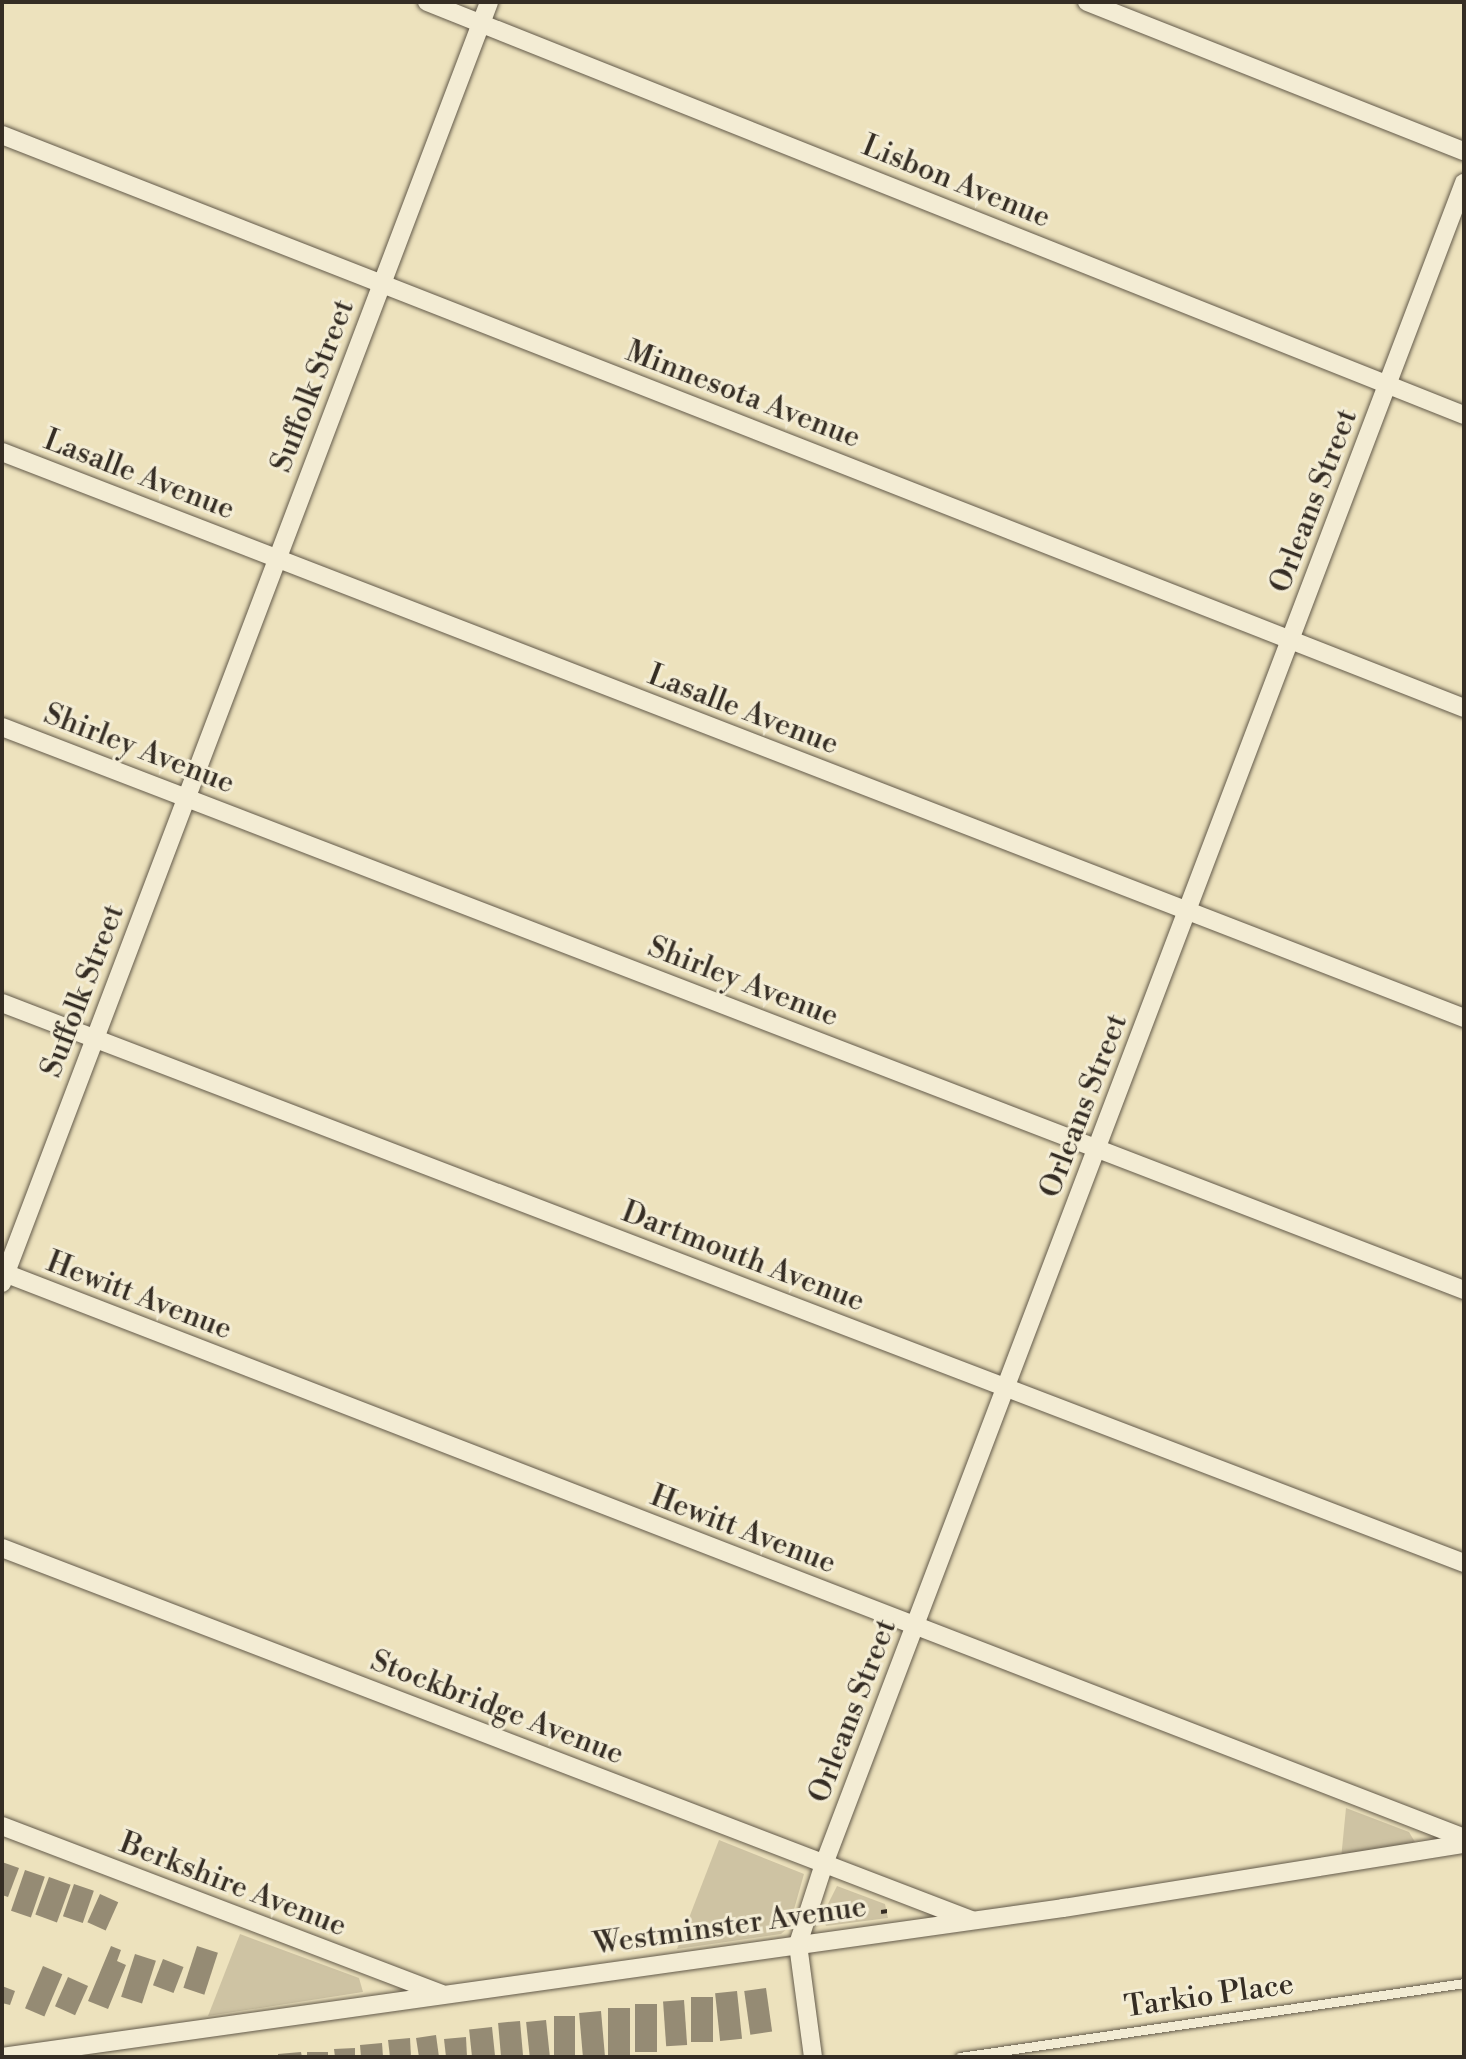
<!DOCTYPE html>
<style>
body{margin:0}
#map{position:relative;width:1466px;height:2059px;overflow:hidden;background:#ede2bd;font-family:"Libre Bodoni",serif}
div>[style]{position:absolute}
.green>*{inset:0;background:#cec3a3}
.building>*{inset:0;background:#958b74;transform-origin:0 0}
.path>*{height:4px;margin-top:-2px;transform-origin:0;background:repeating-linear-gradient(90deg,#352d24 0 6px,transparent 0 10px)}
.roads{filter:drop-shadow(0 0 2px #635a4a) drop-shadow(0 0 2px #635a4a)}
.lane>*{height:9px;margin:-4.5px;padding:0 4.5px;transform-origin:4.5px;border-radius:4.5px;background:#f3ecd4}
.street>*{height:18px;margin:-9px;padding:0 9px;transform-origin:9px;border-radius:9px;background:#f3ecd4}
span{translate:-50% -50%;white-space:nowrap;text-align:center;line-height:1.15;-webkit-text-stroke:6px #f3ecd4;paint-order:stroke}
.street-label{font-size:30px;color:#352d24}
.frame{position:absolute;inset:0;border:4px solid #352d24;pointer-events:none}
</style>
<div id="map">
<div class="green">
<i style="clip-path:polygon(1346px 1808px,1409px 1832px,1415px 1842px,1341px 1859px)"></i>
<i style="clip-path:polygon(719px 1840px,804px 1874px,789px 1927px,781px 1934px,677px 1949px)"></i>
<i style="clip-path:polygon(837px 1886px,885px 1904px,888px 1918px,826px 1926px,822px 1916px)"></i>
<i style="clip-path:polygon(240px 1934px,359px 1978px,363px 1992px,208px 2016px)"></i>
</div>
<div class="building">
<i style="clip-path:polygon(2px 1862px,19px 1868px,8px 1897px,2px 1895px)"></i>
<i style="left:25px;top:1870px;width:21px;height:43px;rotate:19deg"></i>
<i style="left:49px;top:1877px;width:23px;height:40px;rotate:20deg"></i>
<i style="left:74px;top:1884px;width:21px;height:34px;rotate:19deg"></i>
<i style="left:100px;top:1894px;width:20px;height:31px;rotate:24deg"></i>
<i style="clip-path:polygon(111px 1946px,121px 1950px,117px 1961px,126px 1965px,108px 2009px,88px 2001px)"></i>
<i style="left:197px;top:1946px;width:22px;height:44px;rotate:18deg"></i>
<i style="left:135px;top:1954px;width:22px;height:45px;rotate:18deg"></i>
<i style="left:163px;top:1959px;width:22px;height:28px;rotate:21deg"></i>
<i style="left:43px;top:1966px;width:21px;height:46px;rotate:23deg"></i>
<i style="left:68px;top:1977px;width:22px;height:32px;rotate:24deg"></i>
<i style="clip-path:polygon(2px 1986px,15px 1991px,10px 2005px,2px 2003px)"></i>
<i style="left:766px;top:1988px;width:44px;height:22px;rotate:82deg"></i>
<i style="left:737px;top:1991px;width:48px;height:22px;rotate:84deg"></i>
<i style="left:691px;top:1997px;width:22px;height:45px"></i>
<i style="left:684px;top:2000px;width:45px;height:21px;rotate:86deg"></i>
<i style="left:635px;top:2004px;width:22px;height:48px"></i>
<i style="left:608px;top:2008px;width:22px;height:49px"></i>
<i style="left:601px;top:2011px;width:46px;height:22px;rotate:85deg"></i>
<i style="left:554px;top:2016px;width:21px;height:41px"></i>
<i style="left:546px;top:2020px;width:37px;height:20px;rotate:84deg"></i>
<i style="left:520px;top:2021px;width:36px;height:22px;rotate:85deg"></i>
<i style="left:492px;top:2027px;width:30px;height:23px;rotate:84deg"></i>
<i style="clip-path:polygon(436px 2035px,439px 2057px,419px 2057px,416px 2038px)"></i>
<i style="clip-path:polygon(466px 2037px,467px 2057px,446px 2057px,444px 2039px)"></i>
<i style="clip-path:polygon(410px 2038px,411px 2057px,390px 2057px,388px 2040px)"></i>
<i style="clip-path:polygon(382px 2043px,383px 2057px,361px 2057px,360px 2045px)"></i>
<i style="clip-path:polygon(355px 2048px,355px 2057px,335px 2057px,334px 2049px)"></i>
<i style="clip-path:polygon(301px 2052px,302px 2057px,278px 2057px,278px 2054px)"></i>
<i style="left:307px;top:2052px;width:21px;height:5px"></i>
</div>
<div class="path">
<i style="left:881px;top:1912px;width:7px;rotate:-8deg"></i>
</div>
<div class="roads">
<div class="lane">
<i style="left:960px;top:2057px;width:509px;rotate:-8.35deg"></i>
</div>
<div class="street">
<i style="left:427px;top:2px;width:1116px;rotate:21.72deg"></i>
<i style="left:1087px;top:2px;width:405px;rotate:21.6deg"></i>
<i style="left:2px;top:135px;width:1570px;rotate:21.4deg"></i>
<i style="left:2px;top:452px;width:1568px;rotate:21.16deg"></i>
<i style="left:2px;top:727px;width:1567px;rotate:21.06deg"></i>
<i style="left:2px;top:1003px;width:1566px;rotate:20.96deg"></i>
<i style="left:2px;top:1272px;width:1568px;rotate:21.16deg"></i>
<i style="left:2px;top:1283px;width:1370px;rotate:-69.18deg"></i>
<i style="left:2px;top:1548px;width:1038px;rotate:21deg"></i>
<i style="left:2px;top:1826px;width:470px;rotate:20.9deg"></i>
<i style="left:2px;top:2057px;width:1071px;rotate:-7.99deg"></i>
<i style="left:1063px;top:1908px;width:406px;rotate:-9.1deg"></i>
<i style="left:813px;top:2057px;width:114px;rotate:-97.6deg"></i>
<i style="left:798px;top:1944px;width:84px;rotate:-72deg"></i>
<i style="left:824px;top:1864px;width:1799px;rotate:-69.16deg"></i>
</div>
</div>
<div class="street-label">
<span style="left:956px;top:182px;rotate:22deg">Lisbon Avenue</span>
<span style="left:313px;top:386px;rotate:-69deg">Suffolk Street</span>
<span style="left:743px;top:395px;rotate:21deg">Minnesota Avenue</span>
<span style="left:139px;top:475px;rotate:21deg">Lasalle Avenue</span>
<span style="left:1314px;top:501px;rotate:-69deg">Orleans Street</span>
<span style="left:743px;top:710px;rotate:21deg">Lasalle Avenue</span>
<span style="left:139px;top:749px;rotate:21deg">Shirley Avenue</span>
<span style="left:743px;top:982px;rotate:21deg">Shirley Avenue</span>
<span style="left:83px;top:991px;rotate:-69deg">Suffolk Street</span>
<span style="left:1084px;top:1106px;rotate:-69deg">Orleans Street</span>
<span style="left:743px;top:1257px;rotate:21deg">Dartmouth Avenue</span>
<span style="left:139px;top:1296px;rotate:21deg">Hewitt Avenue</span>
<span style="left:743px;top:1530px;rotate:21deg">Hewitt Avenue</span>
<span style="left:497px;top:1708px;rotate:21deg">Stockbridge Avenue</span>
<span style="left:853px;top:1711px;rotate:-69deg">Orleans Street</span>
<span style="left:233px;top:1885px;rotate:21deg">Berkshire Avenue</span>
<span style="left:730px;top:1926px;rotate:-8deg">Westminster Avenue</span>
<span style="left:1209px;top:1996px;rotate:-8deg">Tarkio Place</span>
</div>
<div class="frame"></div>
</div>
